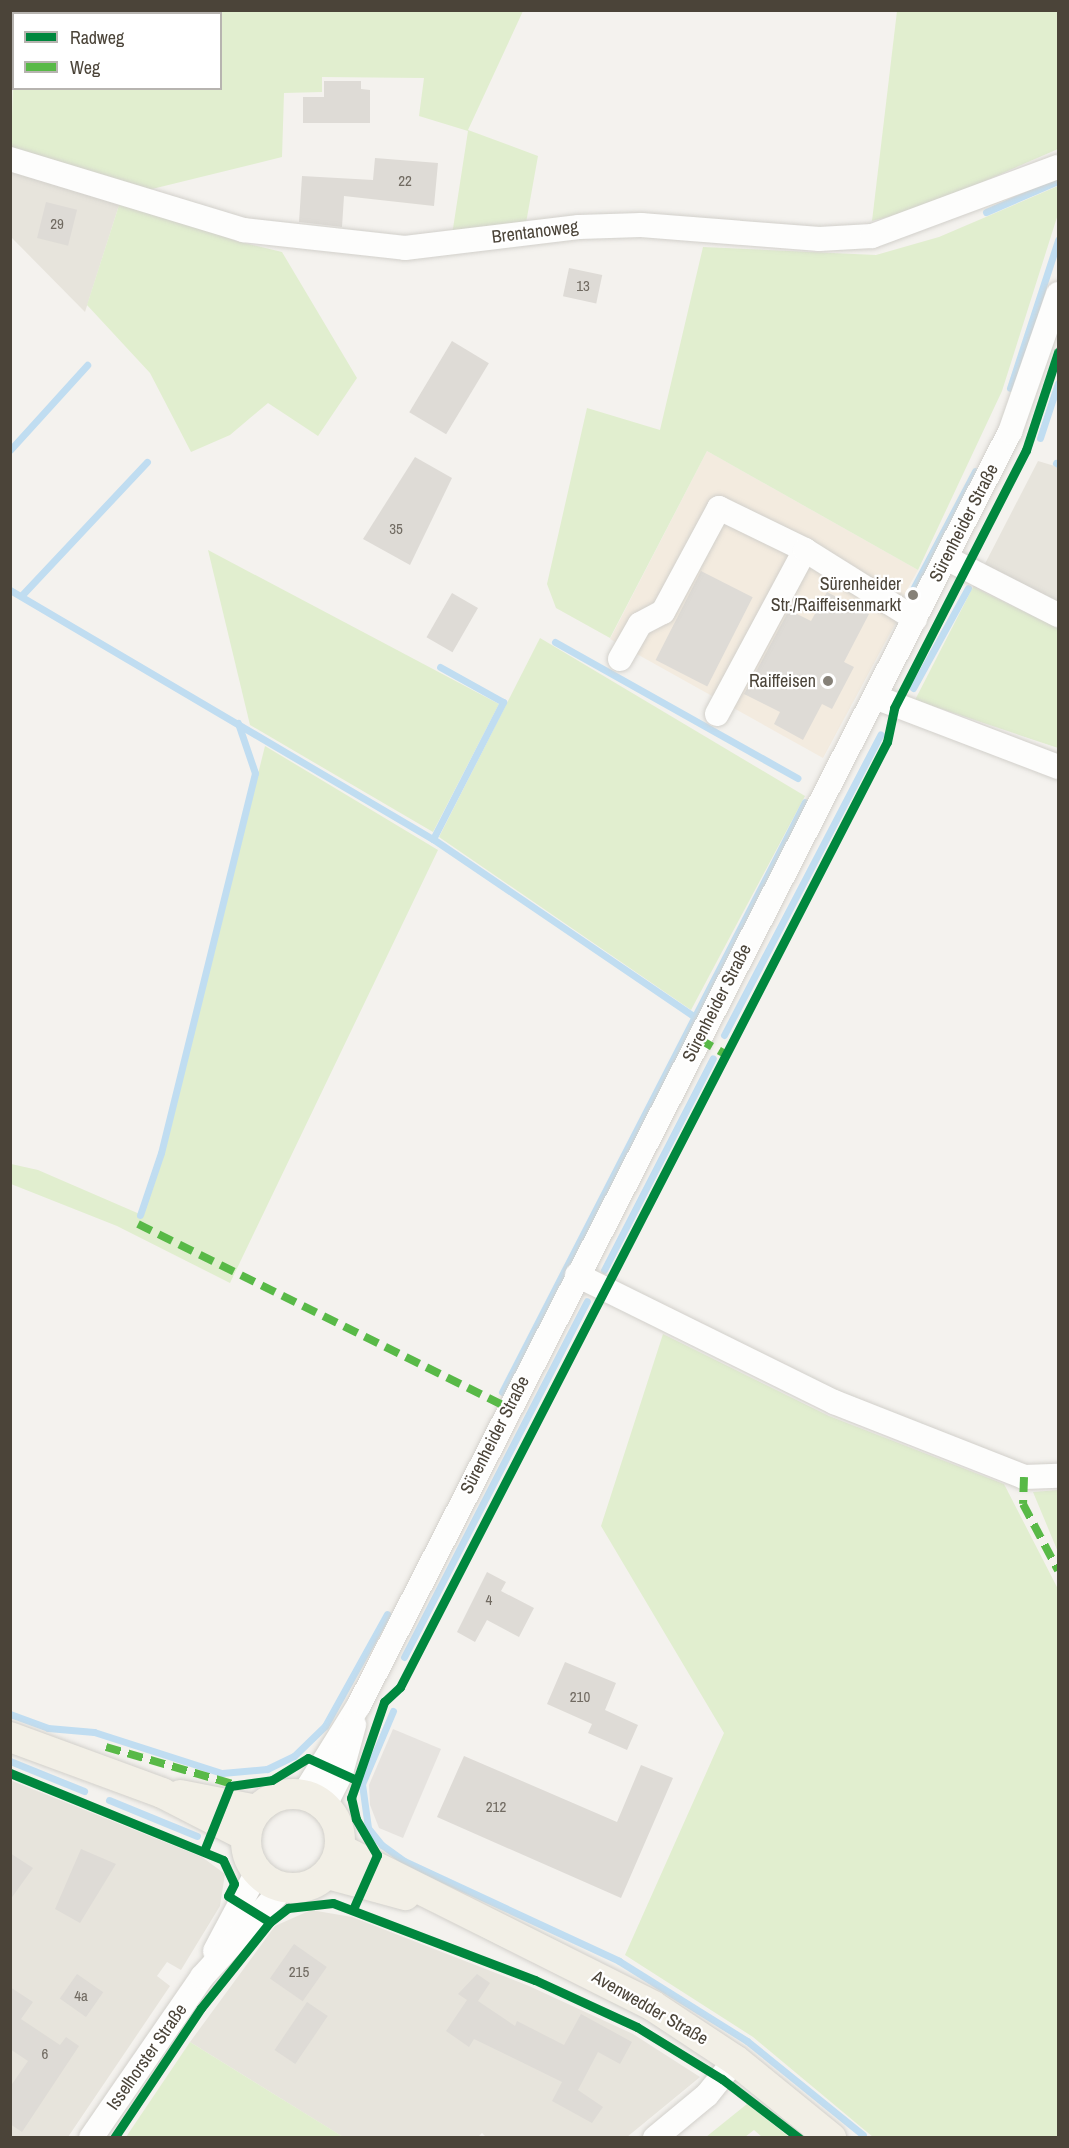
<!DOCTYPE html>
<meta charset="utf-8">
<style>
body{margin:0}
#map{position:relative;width:1069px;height:2148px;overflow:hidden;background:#f4f2ee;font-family:"Archivo Narrow",sans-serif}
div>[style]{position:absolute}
.residential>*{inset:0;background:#e7e4dc}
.commercial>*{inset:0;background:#f3ebdf}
.green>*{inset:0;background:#e1eecf}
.parking>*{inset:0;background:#e6e3df}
.stream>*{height:7px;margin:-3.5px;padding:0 3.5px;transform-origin:3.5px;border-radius:3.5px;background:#c0ddf1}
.building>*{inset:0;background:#dedbd6;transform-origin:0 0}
.roads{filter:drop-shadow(0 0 2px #d2d0cb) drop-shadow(0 0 2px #d2d0cb)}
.minor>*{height:24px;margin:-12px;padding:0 12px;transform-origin:12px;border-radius:12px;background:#fdfdfc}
.major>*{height:30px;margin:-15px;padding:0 15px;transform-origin:15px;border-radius:15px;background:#f2efe6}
.major>.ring{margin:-15px;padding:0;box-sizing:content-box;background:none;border:30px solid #f2efe6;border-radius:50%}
.quiet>*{height:8px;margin-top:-4px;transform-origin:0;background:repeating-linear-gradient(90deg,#58b947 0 15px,transparent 0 23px)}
.cycleway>*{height:9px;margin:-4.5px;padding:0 4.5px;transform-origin:4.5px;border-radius:4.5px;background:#00873e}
.dots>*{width:16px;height:16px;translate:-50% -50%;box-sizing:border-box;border:3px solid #fff;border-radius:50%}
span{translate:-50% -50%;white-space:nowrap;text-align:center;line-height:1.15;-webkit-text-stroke:4.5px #fff;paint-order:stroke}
.number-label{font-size:15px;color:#706a61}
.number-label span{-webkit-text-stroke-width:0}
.street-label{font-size:18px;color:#4b4439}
.poi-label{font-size:18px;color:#4b4439}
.right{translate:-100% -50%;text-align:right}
.frame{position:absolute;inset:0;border:12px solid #4b4439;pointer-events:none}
.legend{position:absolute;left:12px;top:12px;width:210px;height:78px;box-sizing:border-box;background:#fff;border:2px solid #b7b4b0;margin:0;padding:8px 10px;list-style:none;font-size:18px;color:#4b4439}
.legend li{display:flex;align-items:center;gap:12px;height:30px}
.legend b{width:30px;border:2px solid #b7b4b0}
</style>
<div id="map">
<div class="residential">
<i style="clip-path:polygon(10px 170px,121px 199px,85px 312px,11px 237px)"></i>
<i style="clip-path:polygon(1038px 461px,1058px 467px,1058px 628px,973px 587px)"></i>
<i style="clip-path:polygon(10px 1780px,202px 1857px,225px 1874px,220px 1906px,181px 1970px,167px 1962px,157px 1976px,170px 1986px,68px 2137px,11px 2137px)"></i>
<i style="clip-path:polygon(311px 1910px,352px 1917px,529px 1986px,633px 2034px,700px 2077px,627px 2137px,487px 2138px,482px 2133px,477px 2138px,343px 2137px,190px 2042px,275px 1926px)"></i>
</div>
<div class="commercial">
<i style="clip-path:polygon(707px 451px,918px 570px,903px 597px,908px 600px,823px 758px,610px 639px)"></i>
</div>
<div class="green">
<i style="clip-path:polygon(11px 10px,162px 10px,162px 11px,14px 14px,11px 73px)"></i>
<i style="clip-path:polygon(198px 11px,523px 11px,468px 130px,538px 156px,526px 223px,452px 235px,468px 131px,419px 116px,424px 78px,322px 77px,322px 92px,284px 93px,282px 157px,148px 190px,11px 152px,13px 81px,14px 88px,220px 88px,220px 14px,185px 13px)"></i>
<i style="clip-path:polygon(897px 11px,1058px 11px,1058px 149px,925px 207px,872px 221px)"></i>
<i style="clip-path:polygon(1058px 186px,1058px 214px,1002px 391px,918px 570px,707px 451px,610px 638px,556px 608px,547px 584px,587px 408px,660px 430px,703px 247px,876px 255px,939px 237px)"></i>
<i style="clip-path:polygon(121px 199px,236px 241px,282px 252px,357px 378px,318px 436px,268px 403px,230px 435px,191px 452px,150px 373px,87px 305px)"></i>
<i style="clip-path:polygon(208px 550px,499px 704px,433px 832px,250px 725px)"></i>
<i style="clip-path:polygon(973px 587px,1058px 628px,1058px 748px,915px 700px)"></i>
<i style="clip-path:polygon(540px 638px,805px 796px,691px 1010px,439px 837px)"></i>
<i style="clip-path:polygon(265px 746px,438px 850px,230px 1283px,117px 1226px,11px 1184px,11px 1164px,38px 1170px,142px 1215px,163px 1154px)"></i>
<i style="clip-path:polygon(663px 1334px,829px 1416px,1004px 1484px,1058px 1589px,1058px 2137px,873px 2137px,753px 2037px,625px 1955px,724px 1733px,601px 1526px)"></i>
<i style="clip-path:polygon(1058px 1490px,1058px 1552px,1033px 1492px)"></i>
<i style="clip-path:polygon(190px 2042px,332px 2130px,343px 2137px,126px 2137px)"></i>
<i style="clip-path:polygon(747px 2104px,789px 2137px,762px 2137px,754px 2130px,745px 2137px,706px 2137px)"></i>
</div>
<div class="parking">
<i style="clip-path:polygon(393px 1729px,441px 1749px,403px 1838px,379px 1828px,370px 1805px,369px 1785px)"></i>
</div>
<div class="stream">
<i style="left:168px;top:14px;width:13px;rotate:-18deg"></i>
<i style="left:10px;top:78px;width:4px;rotate:-27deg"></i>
<i style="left:986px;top:212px;width:78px;rotate:-23.3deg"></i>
<i style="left:1010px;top:388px;width:156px;rotate:-72deg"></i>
<i style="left:1040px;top:438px;width:58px;rotate:-71.9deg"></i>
<i style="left:10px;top:450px;width:115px;rotate:-47.8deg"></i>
<i style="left:1056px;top:463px;width:2px;rotate:27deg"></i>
<i style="left:10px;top:590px;width:491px;rotate:30.5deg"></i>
<i style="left:433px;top:839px;width:315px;rotate:34.2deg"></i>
<i style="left:910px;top:595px;width:140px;rotate:-62.3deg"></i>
<i style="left:21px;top:596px;width:184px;rotate:-46.8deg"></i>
<i style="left:555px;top:642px;width:278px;rotate:29.3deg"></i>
<i style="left:913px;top:688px;width:114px;rotate:-61.2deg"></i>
<i style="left:433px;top:839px;width:154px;rotate:-62.9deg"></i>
<i style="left:503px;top:702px;width:72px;rotate:-150.9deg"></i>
<i style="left:724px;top:1035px;width:339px;rotate:-62.5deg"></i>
<i style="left:140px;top:1215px;width:65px;rotate:-71.3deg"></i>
<i style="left:161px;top:1153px;width:391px;rotate:-76.1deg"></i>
<i style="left:255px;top:773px;width:53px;rotate:-108.8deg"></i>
<i style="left:604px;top:1270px;width:238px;rotate:-62.8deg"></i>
<i style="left:502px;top:1392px;width:663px;rotate:-62.82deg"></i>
<i style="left:404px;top:1657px;width:400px;rotate:-62.8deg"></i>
<i style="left:393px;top:1711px;width:79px;rotate:113deg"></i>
<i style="left:362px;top:1784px;width:44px;rotate:82.2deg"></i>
<i style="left:368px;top:1828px;width:22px;rotate:51deg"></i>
<i style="left:382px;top:1845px;width:27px;rotate:36deg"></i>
<i style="left:404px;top:1861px;width:237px;rotate:24.9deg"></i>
<i style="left:619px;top:1961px;width:151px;rotate:32deg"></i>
<i style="left:747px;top:2041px;width:149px;rotate:39deg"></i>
<i style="left:10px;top:1714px;width:40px;rotate:20.2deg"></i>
<i style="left:48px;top:1728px;width:46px;rotate:5deg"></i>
<i style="left:94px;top:1732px;width:134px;rotate:17.8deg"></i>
<i style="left:222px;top:1773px;width:45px;rotate:-5.1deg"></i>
<i style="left:267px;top:1769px;width:30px;rotate:-26deg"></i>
<i style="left:294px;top:1756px;width:43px;rotate:-44.1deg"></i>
<i style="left:325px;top:1726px;width:128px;rotate:-61deg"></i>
<i style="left:10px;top:1761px;width:80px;rotate:22.1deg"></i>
<i style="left:109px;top:1800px;width:95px;rotate:22.2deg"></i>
</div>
<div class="building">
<i style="clip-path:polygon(324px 81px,361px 81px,361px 89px,370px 90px,370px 123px,303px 123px,303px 97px,324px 97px)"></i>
<i style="clip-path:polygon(375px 158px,438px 163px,434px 206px,344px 196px,342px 227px,299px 222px,302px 176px,373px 180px)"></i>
<i style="left:46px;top:202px;width:32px;height:37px;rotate:14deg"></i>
<i style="left:569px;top:268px;width:34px;height:29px;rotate:12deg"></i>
<i style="left:452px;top:341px;width:43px;height:83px;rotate:31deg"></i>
<i style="clip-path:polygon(415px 457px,452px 478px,410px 565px,363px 539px)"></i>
<i style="left:701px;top:571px;width:58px;height:100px;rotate:27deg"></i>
<i style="clip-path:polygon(827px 592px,869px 614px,844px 662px,854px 667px,832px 709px,822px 704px,803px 740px,774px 724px,780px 712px,744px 694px,789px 610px,811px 621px)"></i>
<i style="left:452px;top:593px;width:30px;height:51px;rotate:30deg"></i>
<i style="clip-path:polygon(487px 1572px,506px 1582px,501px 1591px,534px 1608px,519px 1637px,487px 1620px,475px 1642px,457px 1632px)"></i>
<i style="clip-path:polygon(565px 1662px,616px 1683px,605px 1710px,638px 1725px,627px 1750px,588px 1733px,592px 1724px,547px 1704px)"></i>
<i style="clip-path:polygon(464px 1756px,617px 1822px,641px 1765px,673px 1778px,621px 1898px,437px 1817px)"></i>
<i style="clip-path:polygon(81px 1849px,116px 1864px,80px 1923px,55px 1909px)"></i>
<i style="clip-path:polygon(10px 1853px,33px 1868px,10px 1900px)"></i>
<i style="left:294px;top:1944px;width:40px;height:42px;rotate:35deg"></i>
<i style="left:77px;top:1974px;width:32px;height:30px;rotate:35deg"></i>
<i style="clip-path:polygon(477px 1974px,490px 1983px,478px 2001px,515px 2026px,517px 2021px,564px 2045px,581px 2014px,632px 2042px,620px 2064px,598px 2052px,578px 2090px,603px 2107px,592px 2123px,552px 2101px,562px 2082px,474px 2039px,469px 2047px,446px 2031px,467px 2000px,458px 1994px)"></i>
<i style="clip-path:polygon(10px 1987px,33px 2002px,21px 2019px,60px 2045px,66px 2037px,79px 2046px,22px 2132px,10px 2124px,10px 2087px,28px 2061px,10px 2049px)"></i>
<i style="left:307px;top:2002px;width:25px;height:58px;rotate:34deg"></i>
</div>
<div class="roads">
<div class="minor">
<i style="left:10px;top:159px;width:244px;rotate:16.9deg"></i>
<i style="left:243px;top:230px;width:163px;rotate:6.3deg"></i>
<i style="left:405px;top:248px;width:175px;rotate:-6.9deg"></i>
<i style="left:579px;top:227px;width:62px;rotate:-1.8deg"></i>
<i style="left:641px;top:225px;width:179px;rotate:4.5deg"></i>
<i style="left:819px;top:239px;width:53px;rotate:-3.2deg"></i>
<i style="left:872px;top:236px;width:198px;rotate:-20.4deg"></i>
<i style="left:946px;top:558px;width:126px;rotate:27deg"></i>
<i style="left:620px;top:659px;width:40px;rotate:-60.3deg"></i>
<i style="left:640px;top:624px;width:26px;rotate:-28deg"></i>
<i style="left:663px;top:612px;width:118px;rotate:-61.7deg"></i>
<i style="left:719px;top:508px;width:96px;rotate:26deg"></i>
<i style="left:875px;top:697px;width:196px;rotate:20.9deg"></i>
<i style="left:717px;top:714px;width:186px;rotate:-61.8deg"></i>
<i style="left:805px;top:550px;width:130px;rotate:32.1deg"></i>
<i style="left:577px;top:1275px;width:287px;rotate:26.3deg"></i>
<i style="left:834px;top:1402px;width:204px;rotate:21.5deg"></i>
<i style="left:1024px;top:1477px;width:34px;rotate:-2deg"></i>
<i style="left:303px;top:1795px;width:106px;rotate:-58.1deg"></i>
<i style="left:359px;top:1705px;width:1430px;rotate:-62.92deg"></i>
<i style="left:1010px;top:432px;width:146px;rotate:-70.8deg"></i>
<i style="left:325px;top:1805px;width:36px;rotate:-63deg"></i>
<i style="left:341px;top:1773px;width:50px;rotate:-74.8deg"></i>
<i style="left:215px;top:1951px;width:89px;rotate:-62deg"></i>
<i style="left:91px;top:2138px;width:196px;rotate:-55.4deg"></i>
<i style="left:202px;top:1977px;width:120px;rotate:-47.7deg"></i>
<i style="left:655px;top:2138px;width:67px;rotate:-39.6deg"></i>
<i style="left:707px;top:2095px;width:45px;rotate:-51.3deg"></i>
</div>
<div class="major">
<i style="left:10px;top:1737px;width:162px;rotate:20.2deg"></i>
<i style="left:162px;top:1793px;width:94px;rotate:27.1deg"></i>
<i class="ring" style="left:246px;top:1794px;width:64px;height:64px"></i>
<i style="left:180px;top:1795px;width:78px;rotate:11deg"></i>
<i style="left:340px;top:1849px;width:350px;rotate:26.6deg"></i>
<i style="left:653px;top:2006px;width:98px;rotate:33.4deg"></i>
<i style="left:735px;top:2060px;width:124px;rotate:39.1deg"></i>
<i style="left:328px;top:1874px;width:80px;rotate:15.3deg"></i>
</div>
</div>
<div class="quiet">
<i style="left:699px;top:1039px;width:30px;rotate:30deg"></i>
<i style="left:138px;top:1224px;width:414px;rotate:26.4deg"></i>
<i style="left:1024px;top:1477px;width:27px;rotate:92deg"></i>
<i style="left:1023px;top:1504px;width:75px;rotate:62.1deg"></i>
<i style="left:106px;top:1747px;width:135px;rotate:16.3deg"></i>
</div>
<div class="cycleway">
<i style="left:10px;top:1773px;width:230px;rotate:22.2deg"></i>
<i style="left:223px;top:1860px;width:26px;rotate:65deg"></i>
<i style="left:234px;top:1884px;width:13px;rotate:117deg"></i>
<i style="left:228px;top:1896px;width:49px;rotate:31.8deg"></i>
<i style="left:204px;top:1851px;width:70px;rotate:-68.2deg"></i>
<i style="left:230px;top:1786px;width:42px;rotate:-8.1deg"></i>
<i style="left:272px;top:1780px;width:42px;rotate:-31.4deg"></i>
<i style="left:308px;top:1758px;width:51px;rotate:24.5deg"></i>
<i style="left:354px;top:1907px;width:57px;rotate:-66.1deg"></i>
<i style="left:377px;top:1855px;width:42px;rotate:-120.3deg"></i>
<i style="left:356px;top:1819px;width:22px;rotate:-103deg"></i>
<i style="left:351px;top:1798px;width:102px;rotate:-71deg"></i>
<i style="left:384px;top:1702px;width:22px;rotate:-43deg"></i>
<i style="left:400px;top:1687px;width:1063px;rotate:-62.74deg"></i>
<i style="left:887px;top:742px;width:35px;rotate:-78deg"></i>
<i style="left:894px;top:708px;width:290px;rotate:-62.9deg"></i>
<i style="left:1026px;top:450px;width:103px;rotate:-71.9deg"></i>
<i style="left:114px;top:2138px;width:156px;rotate:-56.2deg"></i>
<i style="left:201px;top:2008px;width:110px;rotate:-51.3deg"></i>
<i style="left:270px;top:1922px;width:23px;rotate:-38deg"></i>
<i style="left:288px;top:1908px;width:45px;rotate:-6.3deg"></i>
<i style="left:333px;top:1903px;width:216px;rotate:20.9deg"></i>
<i style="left:535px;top:1980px;width:112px;rotate:24.7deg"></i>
<i style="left:637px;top:2027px;width:100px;rotate:31.5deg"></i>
<i style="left:722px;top:2079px;width:97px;rotate:37.5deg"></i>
</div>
<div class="dots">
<i style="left:913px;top:595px;background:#868178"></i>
<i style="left:828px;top:681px;background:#868178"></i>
</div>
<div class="number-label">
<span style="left:405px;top:181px">22</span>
<span style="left:57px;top:224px">29</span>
<span style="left:583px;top:286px">13</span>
<span style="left:396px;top:529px">35</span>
<span style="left:489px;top:1600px">4</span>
<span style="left:580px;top:1697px">210</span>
<span style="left:496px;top:1807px">212</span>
<span style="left:299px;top:1972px">215</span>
<span style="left:81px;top:1996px">4a</span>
<span style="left:45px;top:2054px">6</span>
</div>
<div class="street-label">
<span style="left:535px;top:232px;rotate:-7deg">Brentanoweg</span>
<span style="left:964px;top:523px;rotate:-63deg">Sürenheider Straße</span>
<span style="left:717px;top:1003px;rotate:-63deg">Sürenheider Straße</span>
<span style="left:495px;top:1435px;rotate:-63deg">Sürenheider Straße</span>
<span style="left:650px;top:2008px;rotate:30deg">Avenwedder Straße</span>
<span style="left:147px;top:2057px;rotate:-55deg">Isselhorster Straße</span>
</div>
<div class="poi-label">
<span class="right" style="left:901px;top:595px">Sürenheider<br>Str./Raiffeisenmarkt</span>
<span class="right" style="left:816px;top:681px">Raiffeisen</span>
</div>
<div class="frame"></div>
<ul class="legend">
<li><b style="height:8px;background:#00873e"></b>Radweg</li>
<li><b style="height:8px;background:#58b947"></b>Weg</li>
</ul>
</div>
